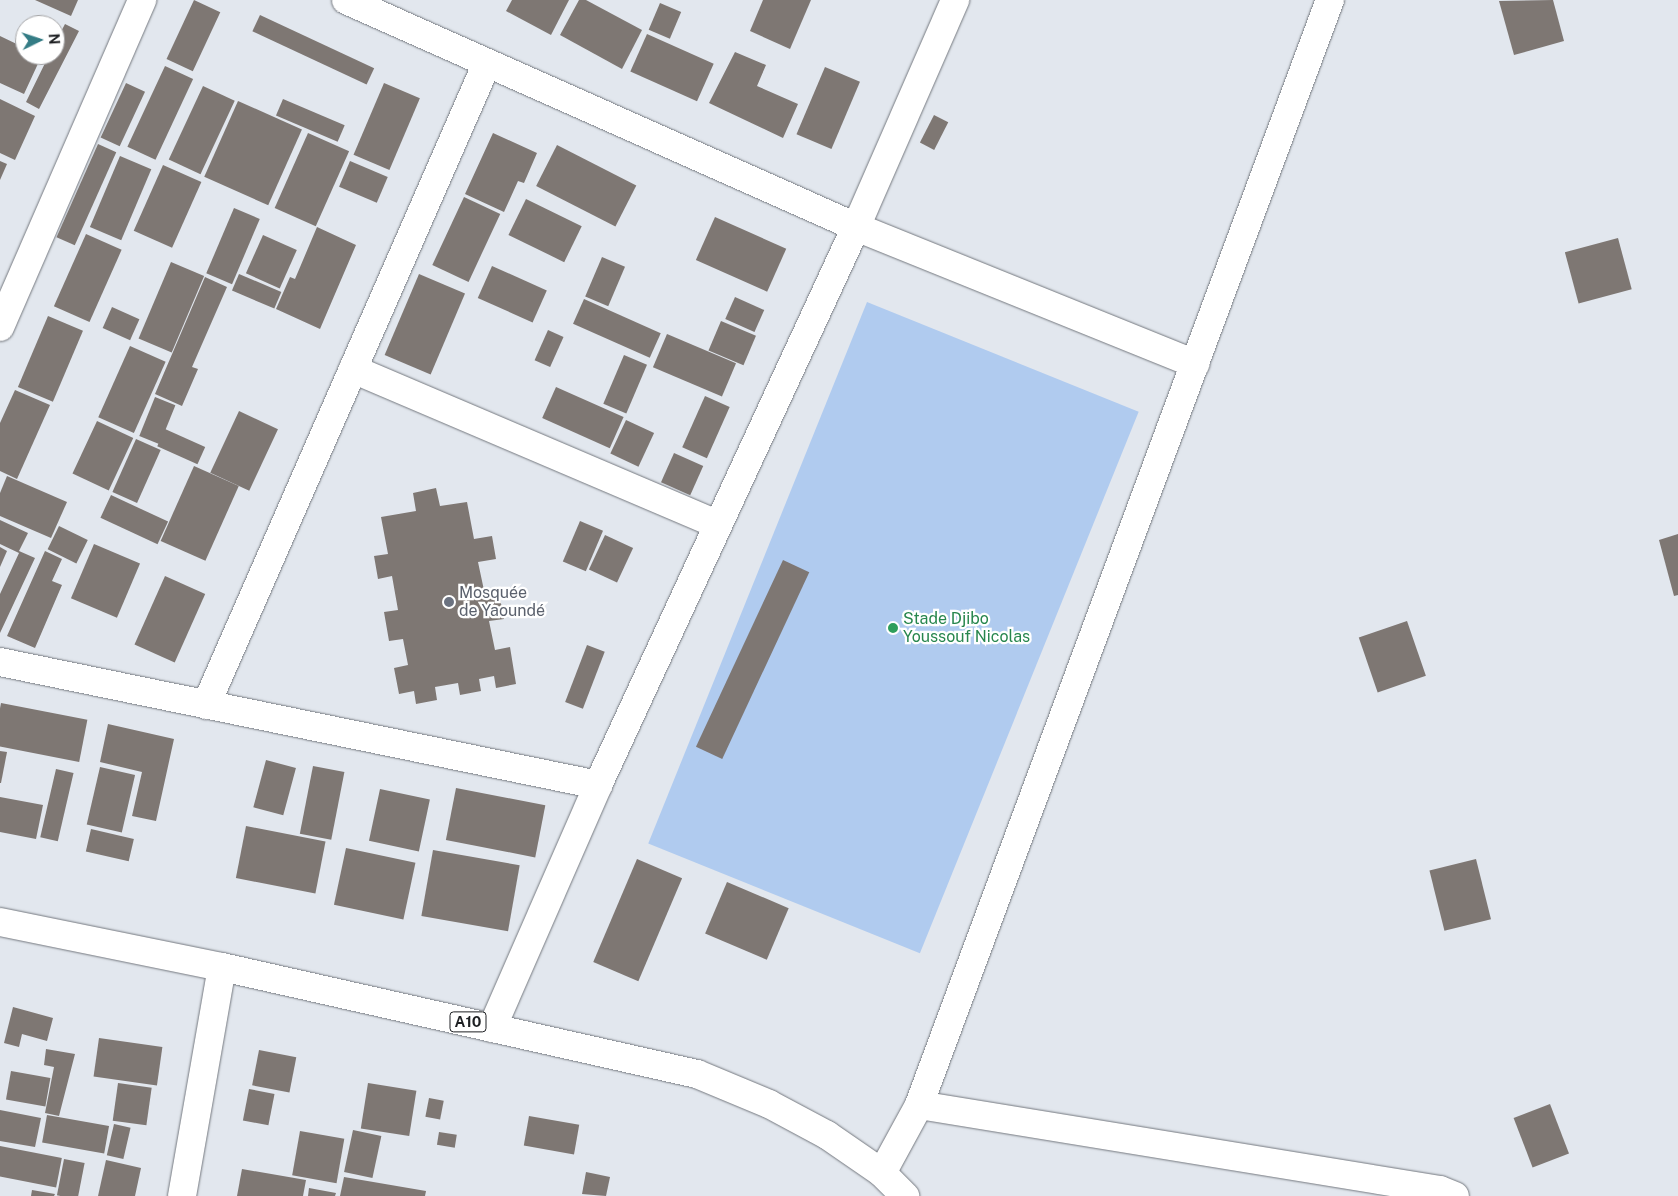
<!DOCTYPE html>
<meta charset="utf-8">
<style>
body{margin:0}
#map{position:relative;width:1678px;height:1196px;overflow:hidden;background:#e2e7ee;font-family:"Public Sans",sans-serif}
div>[style]{position:absolute}
.green>*{inset:0;background:#b0cbef;transform-origin:0 0}
.building>*{inset:0;background:#7e7773;transform-origin:0 0}
.roads{filter:drop-shadow(0 0 1px #74787f) drop-shadow(0 0 1px #74787f)}
.minor>*{height:28px;margin:-14px;padding:0 14px;transform-origin:14px;border-radius:14px;background:#fff}
.major>*{height:28px;margin:-14px;padding:0 14px;transform-origin:14px;border-radius:14px;background:#fff}
.dots>*{width:14px;height:14px;translate:-50% -50%;box-sizing:border-box;border:2px solid #fff;border-radius:50%}
span{translate:-50% -50%;white-space:nowrap;text-align:center;line-height:1.15;-webkit-text-stroke:4.5px #fff;paint-order:stroke}
.shield-label span{padding:1px 4px;background:#fff;border:1px solid;border-radius:4px;-webkit-text-stroke-width:0}
.shield-label{font-size:15px;color:#1d1f22;font-weight:700}
.worship-label{font-size:16px;color:#5b616d}
.left{translate:0 -50%;text-align:left}
.leisure-label{font-size:16px;color:#27864d}
.north{position:absolute;left:15px;top:15px;width:50px;height:50px;box-sizing:border-box;background:#fff;border:1px solid #a5a5a7;border-radius:50%;rotate:86deg;font-size:14px;font-weight:700;line-height:20px;text-align:center;color:#1d1f22}
.north::after{content:'';display:block;margin:auto;width:18px;height:22px;background:#347c85;clip-path:polygon(50% 0,100% 100%,50% 72%,0 100%)}
</style>
<div id="map">
<div class="green">
<i style="left:867px;top:302px;width:293px;height:584px;rotate:22deg"></i>
</div>
<div class="building">
<i style="clip-path:polygon(35px 0,78px 0,71px 16px)"></i>
<i style="left:194px;top:0;width:29px;height:65px;rotate:25deg"></i>
<i style="clip-path:polygon(512px 0,569px 0,551px 35px,506px 11px)"></i>
<i style="clip-path:polygon(579px 0,586px 0,642px 30px,622px 69px,560px 35px)"></i>
<i style="clip-path:polygon(763px 0,811px 0,790px 49px,750px 31px)"></i>
<i style="clip-path:polygon(1553px 0,1564px 41px,1514px 55px,1499px 1px)"></i>
<i style="left:660px;top:3px;width:23px;height:29px;rotate:23deg"></i>
<i style="left:260px;top:15px;width:126px;height:18px;rotate:25deg"></i>
<i style="clip-path:polygon(65px 24px,79px 31px,39px 109px,26px 102px,49px 55px,55px 55px,55px 43px)"></i>
<i style="left:647px;top:34px;width:73px;height:41px;rotate:24deg"></i>
<i style="clip-path:polygon(0 36px,25px 48px,25px 55px,42px 55px,24px 94px,0 83px)"></i>
<i style="clip-path:polygon(735px 52px,766px 65px,757px 86px,798px 104px,783px 138px,709px 103px)"></i>
<i style="left:165px;top:66px;width:31px;height:89px;rotate:25deg"></i>
<i style="left:825px;top:67px;width:38px;height:73px;rotate:23deg"></i>
<i style="left:126px;top:83px;width:21px;height:60px;rotate:25deg"></i>
<i style="left:384px;top:83px;width:39px;height:78px;rotate:23deg"></i>
<i style="left:203px;top:86px;width:35px;height:81px;rotate:25deg"></i>
<i style="clip-path:polygon(0 99px,35px 116px,15px 160px,0 153px)"></i>
<i style="left:283px;top:99px;width:67px;height:18px;rotate:23deg"></i>
<i style="left:238px;top:101px;width:70px;height:83px;rotate:24deg"></i>
<i style="left:934px;top:115px;width:16px;height:31px;rotate:27deg"></i>
<i style="left:308px;top:133px;width:45px;height:82px;rotate:24deg"></i>
<i style="clip-path:polygon(493px 133px,537px 153px,524px 183px,518px 181px,504px 212px,465px 194px)"></i>
<i style="left:98px;top:144px;width:20px;height:102px;rotate:24deg"></i>
<i style="left:557px;top:145px;width:89px;height:46px;rotate:27deg"></i>
<i style="left:120px;top:156px;width:34px;height:77px;rotate:23deg"></i>
<i style="clip-path:polygon(0 161px,7px 164px,0 180px)"></i>
<i style="left:350px;top:161px;width:41px;height:28px;rotate:23deg"></i>
<i style="left:163px;top:165px;width:42px;height:72px;rotate:24deg"></i>
<i style="left:464px;top:197px;width:40px;height:75px;rotate:25deg"></i>
<i style="left:526px;top:199px;width:62px;height:40px;rotate:26deg"></i>
<i style="left:234px;top:208px;width:28px;height:71px;rotate:23deg"></i>
<i style="left:715px;top:217px;width:78px;height:47px;rotate:24deg"></i>
<i style="clip-path:polygon(317px 227px,356px 245px,320px 329px,276px 309px,290px 277px,295px 279px)"></i>
<i style="left:86px;top:234px;width:39px;height:79px;rotate:24deg"></i>
<i style="left:263px;top:235px;width:37px;height:42px;rotate:24deg"></i>
<i style="left:1618px;top:238px;width:53px;height:55px;rotate:75deg"></i>
<i style="left:602px;top:257px;width:25px;height:43px;rotate:23deg"></i>
<i style="left:171px;top:262px;width:36px;height:83px;rotate:23deg"></i>
<i style="left:492px;top:266px;width:60px;height:35px;rotate:24deg"></i>
<i style="left:239px;top:274px;width:46px;height:18px;rotate:23deg"></i>
<i style="left:419px;top:274px;width:50px;height:88px;rotate:23deg"></i>
<i style="clip-path:polygon(205px 277px,227px 287px,192px 367px,198px 369px,182px 406px,155px 394px)"></i>
<i style="left:735px;top:297px;width:32px;height:24px;rotate:24deg"></i>
<i style="left:584px;top:299px;width:84px;height:27px;rotate:24deg"></i>
<i style="left:112px;top:307px;width:30px;height:23px;rotate:24deg"></i>
<i style="left:48px;top:316px;width:38px;height:77px;rotate:23deg"></i>
<i style="left:721px;top:321px;width:38px;height:32px;rotate:23deg"></i>
<i style="left:548px;top:330px;width:17px;height:33px;rotate:24deg"></i>
<i style="left:667px;top:334px;width:75px;height:36px;rotate:23deg"></i>
<i style="left:130px;top:346px;width:39px;height:78px;rotate:24deg"></i>
<i style="left:624px;top:355px;width:25px;height:53px;rotate:23deg"></i>
<i style="left:556px;top:387px;width:74px;height:34px;rotate:24deg"></i>
<i style="clip-path:polygon(15px 390px,50px 405px,17px 479px,0 471px,0 423px)"></i>
<i style="left:705px;top:396px;width:27px;height:56px;rotate:24deg"></i>
<i style="left:155px;top:397px;width:22px;height:42px;rotate:22deg"></i>
<i style="left:239px;top:411px;width:43px;height:68px;rotate:25deg"></i>
<i style="left:626px;top:420px;width:31px;height:37px;rotate:25deg"></i>
<i style="left:97px;top:421px;width:40px;height:58px;rotate:25deg"></i>
<i style="left:165px;top:429px;width:44px;height:19px;rotate:24deg"></i>
<i style="left:136px;top:439px;width:27px;height:58px;rotate:24deg"></i>
<i style="left:674px;top:453px;width:32px;height:32px;rotate:24deg"></i>
<i style="left:194px;top:466px;width:49px;height:82px;rotate:24deg"></i>
<i style="clip-path:polygon(7px 476px,67px 502px,51px 538px,0 516px,0 493px)"></i>
<i style="clip-path:polygon(436px 488px,440px 506px,467px 502px,474px 539px,492px 536px,496px 559px,478px 562px,485px 595px,499px 593px,504px 619px,489px 621px,495px 650px,510px 647px,516px 684px,496px 688px,494px 676px,479px 679px,481px 691px,460px 695px,458px 683px,435px 687px,437px 700px,416px 704px,414px 691px,399px 694px,394px 668px,408px 665px,403px 639px,389px 641px,384px 612px,398px 610px,392px 576px,378px 579px,374px 556px,388px 554px,381px 517px,416px 511px,413px 493px)"></i>
<i style="left:111px;top:495px;width:63px;height:25px;rotate:25deg"></i>
<i style="clip-path:polygon(0 520px,28px 533px,19px 551px,35px 558px,0 633px,0 594px,19px 553px,0 544px)"></i>
<i style="left:580px;top:521px;width:25px;height:44px;rotate:23deg"></i>
<i style="left:59px;top:526px;width:32px;height:26px;rotate:26deg"></i>
<i style="clip-path:polygon(1678px 534px,1678px 595px,1674px 596px,1659px 540px)"></i>
<i style="left:605px;top:535px;width:31px;height:38px;rotate:25deg"></i>
<i style="left:94px;top:544px;width:50px;height:59px;rotate:23deg"></i>
<i style="clip-path:polygon(0 547px,7px 551px,0 567px)"></i>
<i style="clip-path:polygon(45px 551px,62px 559px,52px 581px,62px 585px,35px 648px,7px 636px)"></i>
<i style="left:783px;top:560px;width:29px;height:206px;rotate:25deg"></i>
<i style="left:165px;top:576px;width:44px;height:75px;rotate:24deg"></i>
<i style="left:1407px;top:621px;width:58px;height:51px;rotate:71deg"></i>
<i style="left:587px;top:645px;width:19px;height:61px;rotate:21deg"></i>
<i style="left:1px;top:703px;width:88px;height:43px;rotate:11deg"></i>
<i style="clip-path:polygon(108px 724px,174px 739px,156px 821px,132px 816px,142px 772px,100px 762px)"></i>
<i style="clip-path:polygon(0 751px,7px 752px,1px 783px,0 783px)"></i>
<i style="left:266px;top:760px;width:31px;height:49px;rotate:15deg"></i>
<i style="left:313px;top:766px;width:32px;height:69px;rotate:11deg"></i>
<i style="left:100px;top:767px;width:36px;height:59px;rotate:13deg"></i>
<i style="left:56px;top:769px;width:18px;height:70px;rotate:13deg"></i>
<i style="left:456px;top:788px;width:91px;height:53px;rotate:11deg"></i>
<i style="left:380px;top:789px;width:51px;height:53px;rotate:12deg"></i>
<i style="clip-path:polygon(0 797px,43px 805px,36px 839px,0 832px)"></i>
<i style="left:246px;top:826px;width:81px;height:53px;rotate:11deg"></i>
<i style="left:91px;top:829px;width:44px;height:23px;rotate:13deg"></i>
<i style="left:346px;top:848px;width:71px;height:58px;rotate:12deg"></i>
<i style="left:433px;top:850px;width:88px;height:67px;rotate:10deg"></i>
<i style="left:637px;top:859px;width:49px;height:112px;rotate:23deg"></i>
<i style="left:1476px;top:859px;width:62px;height:48px;rotate:76deg"></i>
<i style="left:727px;top:882px;width:67px;height:56px;rotate:23deg"></i>
<i style="clip-path:polygon(13px 1007px,53px 1018px,47px 1041px,22px 1034px,19px 1047px,4px 1043px)"></i>
<i style="left:99px;top:1038px;width:64px;height:39px;rotate:8deg"></i>
<i style="clip-path:polygon(46px 1049px,75px 1054px,59px 1116px,45px 1113px,54px 1067px,44px 1065px)"></i>
<i style="left:259px;top:1050px;width:38px;height:36px;rotate:11deg"></i>
<i style="left:11px;top:1071px;width:40px;height:29px;rotate:10deg"></i>
<i style="left:118px;top:1083px;width:34px;height:38px;rotate:8deg"></i>
<i style="left:368px;top:1083px;width:49px;height:46px;rotate:9deg"></i>
<i style="left:249px;top:1089px;width:26px;height:32px;rotate:11deg"></i>
<i style="left:429px;top:1098px;width:15px;height:19px;rotate:11deg"></i>
<i style="left:1550px;top:1104px;width:53px;height:39px;rotate:69deg"></i>
<i style="clip-path:polygon(0 1110px,41px 1118px,35px 1147px,0 1141px)"></i>
<i style="left:47px;top:1115px;width:63px;height:28px;rotate:10deg"></i>
<i style="left:529px;top:1116px;width:51px;height:30px;rotate:10deg"></i>
<i style="left:114px;top:1124px;width:17px;height:32px;rotate:13deg"></i>
<i style="left:353px;top:1130px;width:29px;height:43px;rotate:12deg"></i>
<i style="left:300px;top:1131px;width:45px;height:45px;rotate:10deg"></i>
<i style="left:439px;top:1132px;width:18px;height:13px;rotate:9deg"></i>
<i style="left:0;top:1146px;width:63px;height:30px;rotate:11deg"></i>
<i style="left:64px;top:1159px;width:21px;height:37px;rotate:11deg"></i>
<i style="clip-path:polygon(106px 1160px,141px 1168px,135px 1196px,98px 1196px)"></i>
<i style="clip-path:polygon(242px 1169px,306px 1180px,303px 1196px,237px 1196px)"></i>
<i style="clip-path:polygon(586px 1172px,610px 1177px,606px 1196px,582px 1194px)"></i>
<i style="clip-path:polygon(344px 1177px,426px 1191px,425px 1196px,340px 1196px)"></i>
<i style="clip-path:polygon(309px 1188px,336px 1193px,335px 1196px,308px 1196px)"></i>
<i style="clip-path:polygon(32px 1190px,55px 1194px,54px 1196px,31px 1196px)"></i>
</div>
<div class="roads">
<div class="minor">
<i style="left:346px;top:0;width:558px;rotate:23.99deg"></i>
<i style="left:856px;top:227px;width:366px;rotate:22deg"></i>
<i style="left:0;top:327px;width:357px;rotate:-66.5deg"></i>
<i style="left:353px;top:369px;width:395px;rotate:23.1deg"></i>
<i style="left:0;top:662px;width:611px;rotate:11.62deg"></i>
<i style="left:206px;top:705px;width:701px;rotate:-66.36deg"></i>
<i style="left:492px;top:1028px;width:265px;rotate:-66.4deg"></i>
<i style="left:598px;top:785px;width:615px;rotate:-65.19deg"></i>
<i style="left:856px;top:227px;width:248px;rotate:-66.4deg"></i>
<i style="left:919px;top:1105px;width:528px;rotate:9.27deg"></i>
<i style="left:1440px;top:1190px;width:16px;rotate:22deg"></i>
<i style="left:882px;top:1173px;width:77px;rotate:-61.4deg"></i>
<i style="left:919px;top:1105px;width:1179px;rotate:-69.6deg"></i>
<i style="left:182px;top:1196px;width:232px;rotate:-80.1deg"></i>
</div>
<div class="major">
<i style="left:0;top:922px;width:227px;rotate:11.5deg"></i>
<i style="left:222px;top:967px;width:487px;rotate:12.7deg"></i>
<i style="left:697px;top:1074px;width:78px;rotate:22.6deg"></i>
<i style="left:769px;top:1104px;width:66px;rotate:28.1deg"></i>
<i style="left:827px;top:1135px;width:67px;rotate:34.6deg"></i>
<i style="left:882px;top:1173px;width:33px;rotate:45deg"></i>
</div>
</div>
<div class="dots">
<i style="left:449px;top:602px;background:#6b7280"></i>
<i style="left:893px;top:628px;background:#2e9e5b"></i>
</div>
<div class="shield-label">
<span style="left:468px;top:1022px">A10</span>
</div>
<div class="worship-label">
<span class="left" style="left:459px;top:602px">Mosquée<br>de Yaoundé</span>
</div>
<div class="leisure-label">
<span class="left" style="left:903px;top:628px">Stade Djibo<br>Youssouf Nicolas</span>
</div>
<div class="north">N</div>
</div>
